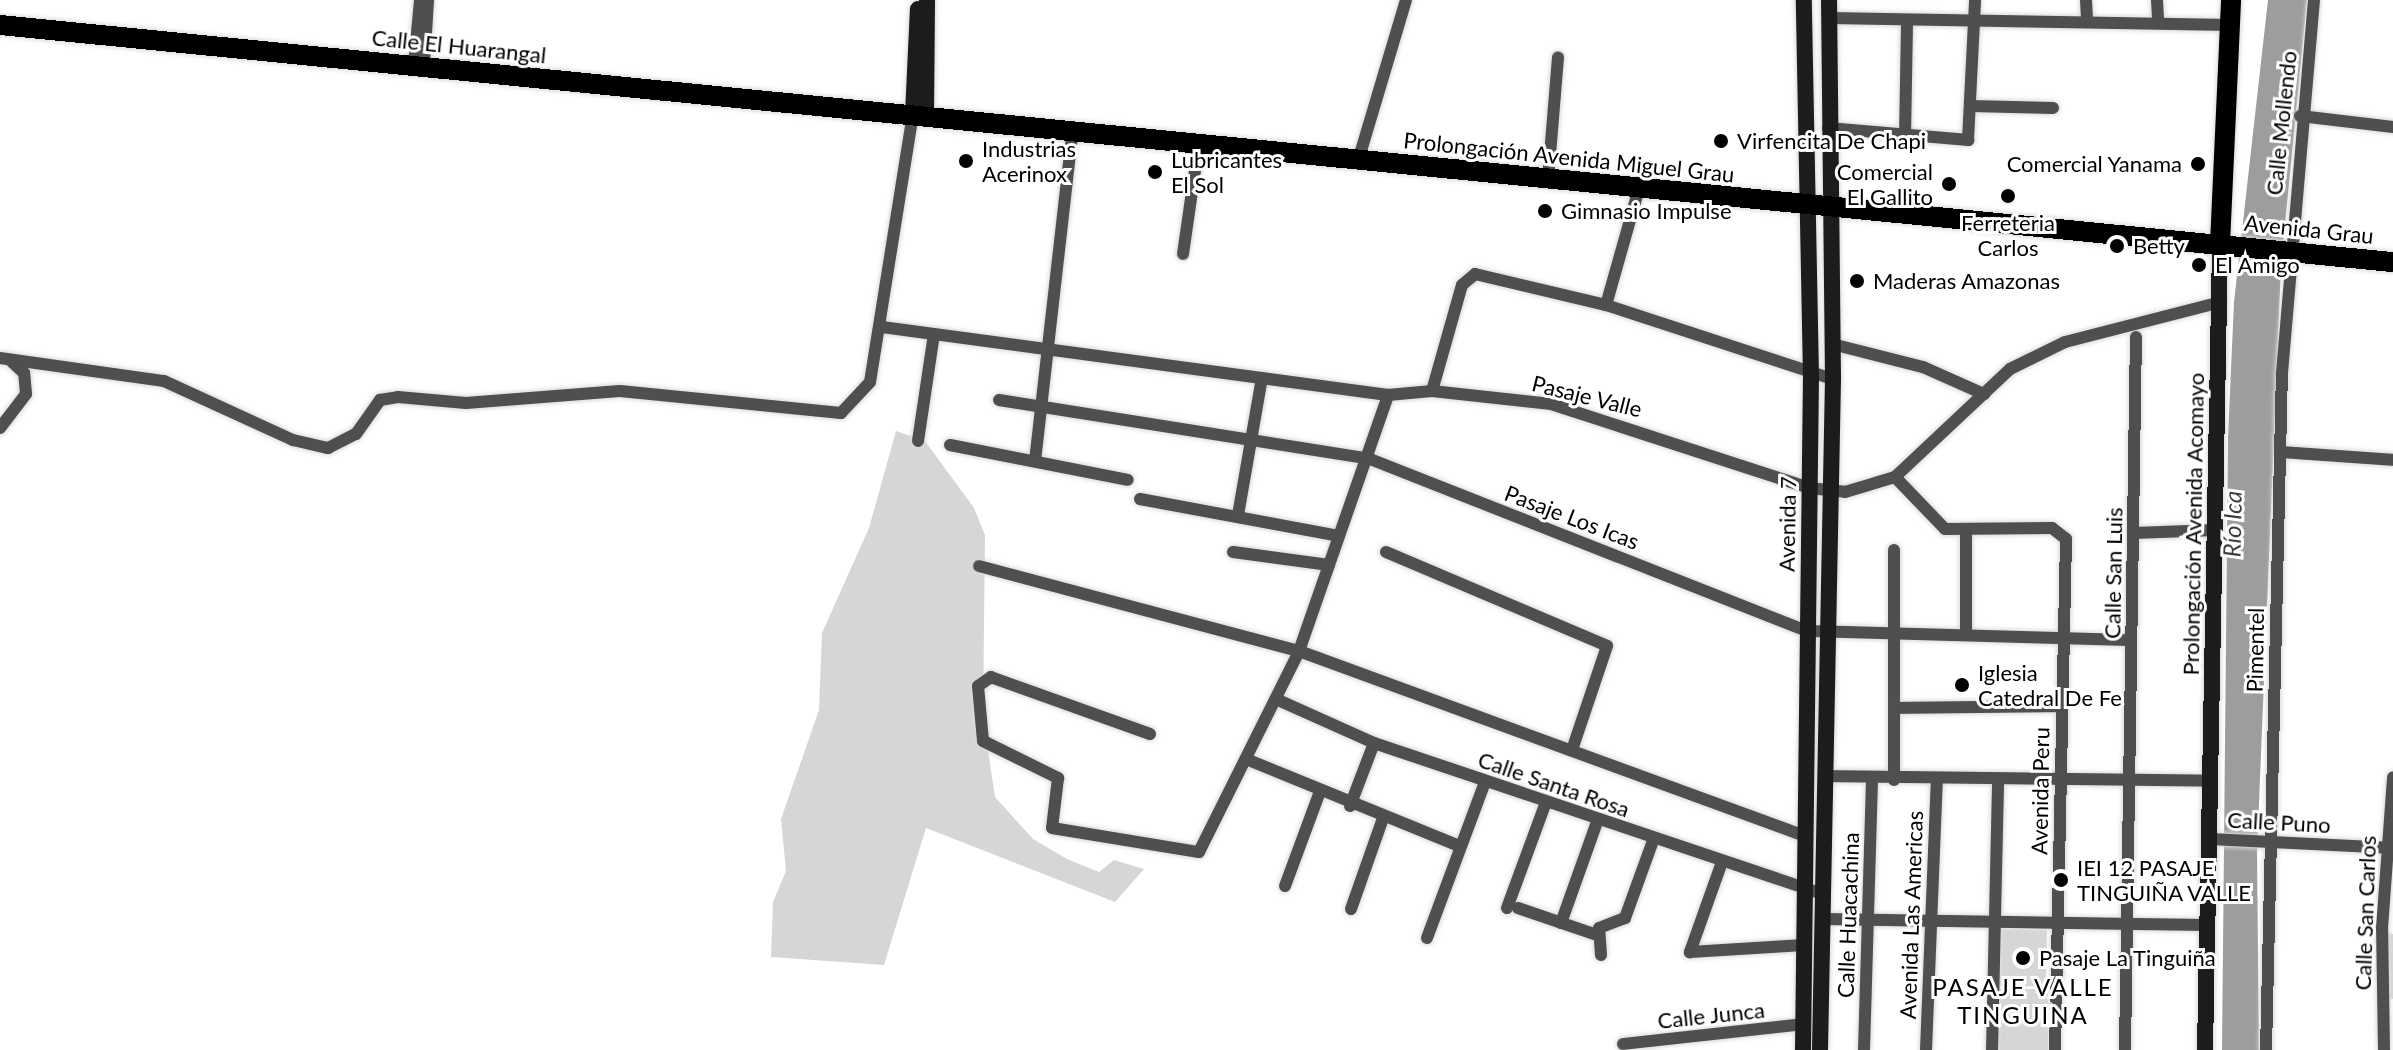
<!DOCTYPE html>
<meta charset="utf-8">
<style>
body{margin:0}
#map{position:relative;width:2393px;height:1050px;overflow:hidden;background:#fff;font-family:Lato,sans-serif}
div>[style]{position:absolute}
.green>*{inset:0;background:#d6d6d6;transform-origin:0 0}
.water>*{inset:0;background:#9d9d9d}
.roads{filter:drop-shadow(0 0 2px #dbdbdb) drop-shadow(0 0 2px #dbdbdb)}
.street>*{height:12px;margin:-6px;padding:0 6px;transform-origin:6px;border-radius:6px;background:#4f4f4f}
.secondary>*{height:16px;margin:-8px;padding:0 8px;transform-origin:8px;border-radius:8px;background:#1c1c1c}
.primary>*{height:20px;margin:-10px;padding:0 10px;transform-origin:10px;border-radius:10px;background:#000}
.dots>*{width:22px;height:22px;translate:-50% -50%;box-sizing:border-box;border:4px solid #fff;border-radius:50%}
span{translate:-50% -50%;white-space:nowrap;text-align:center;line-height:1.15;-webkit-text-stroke:6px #fff;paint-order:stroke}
.street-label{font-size:22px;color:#000}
.poi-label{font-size:22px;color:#000}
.left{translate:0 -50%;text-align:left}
.right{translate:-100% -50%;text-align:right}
.water-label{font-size:24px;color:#3e3e3e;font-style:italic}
.neighbourhood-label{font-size:24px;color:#000;letter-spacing:2px}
</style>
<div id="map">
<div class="green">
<i style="clip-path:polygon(896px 431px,925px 441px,974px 508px,985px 535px,983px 716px,995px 797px,1033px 839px,1067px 859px,1099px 872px,1114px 860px,1144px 869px,1115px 902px,926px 828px,884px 965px,771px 957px,773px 902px,786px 871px,781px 819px,819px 710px,822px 633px,869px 528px)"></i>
<i style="left:2001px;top:929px;width:46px;height:57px;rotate:1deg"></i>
<i style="clip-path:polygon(2386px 933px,2393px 934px,2393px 999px,2388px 999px)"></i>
<i style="left:1998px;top:989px;width:50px;height:61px"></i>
</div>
<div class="water">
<i style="clip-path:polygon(2268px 0,2307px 0,2281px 266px,2257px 852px,2259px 1050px,2222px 1050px,2228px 437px,2234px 302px)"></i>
</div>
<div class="roads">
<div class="street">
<i style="left:2086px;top:0;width:22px;rotate:87deg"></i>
<i style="left:2157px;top:0;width:22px;rotate:87deg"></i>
<i style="left:1829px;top:18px;width:401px;rotate:1deg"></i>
<i style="left:414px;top:65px;width:65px;rotate:-84.7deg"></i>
<i style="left:424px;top:66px;width:66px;rotate:-86.5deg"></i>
<i style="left:1971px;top:106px;width:82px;rotate:1.4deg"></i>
<i style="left:2300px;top:116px;width:94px;rotate:6.7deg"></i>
<i style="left:1828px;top:128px;width:141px;rotate:4.9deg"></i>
<i style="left:1968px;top:140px;width:140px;rotate:-87.1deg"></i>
<i style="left:1905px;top:138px;width:118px;rotate:-89deg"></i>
<i style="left:1358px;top:161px;width:168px;rotate:-73.4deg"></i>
<i style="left:1548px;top:179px;width:122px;rotate:-85.3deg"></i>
<i style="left:1183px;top:254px;width:112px;rotate:-81.8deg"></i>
<i style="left:1606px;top:305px;width:122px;rotate:-74.2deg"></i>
<i style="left:882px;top:327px;width:511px;rotate:7.65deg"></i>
<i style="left:1388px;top:395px;width:44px;rotate:-5.2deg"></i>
<i style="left:1432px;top:391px;width:120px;rotate:6.2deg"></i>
<i style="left:1551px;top:404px;width:271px;rotate:18deg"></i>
<i style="left:1809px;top:488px;width:36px;rotate:6deg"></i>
<i style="left:1845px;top:492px;width:52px;rotate:-16.7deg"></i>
<i style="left:1895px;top:477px;width:158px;rotate:-43.2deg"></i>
<i style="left:2010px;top:369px;width:61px;rotate:-26.1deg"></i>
<i style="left:2065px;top:342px;width:161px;rotate:-14.4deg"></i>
<i style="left:1832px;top:344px;width:94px;rotate:14.2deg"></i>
<i style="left:1923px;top:367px;width:67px;rotate:23.9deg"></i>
<i style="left:0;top:358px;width:166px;rotate:8deg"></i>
<i style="left:164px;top:381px;width:142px;rotate:24.6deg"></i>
<i style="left:293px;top:440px;width:36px;rotate:13deg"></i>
<i style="left:328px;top:448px;width:31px;rotate:-27deg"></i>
<i style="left:356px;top:434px;width:42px;rotate:-54.8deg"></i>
<i style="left:380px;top:400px;width:18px;rotate:-9deg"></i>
<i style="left:398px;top:397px;width:68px;rotate:5deg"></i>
<i style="left:466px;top:403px;width:154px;rotate:-4.5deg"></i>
<i style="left:620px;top:391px;width:222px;rotate:5.7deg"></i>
<i style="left:841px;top:413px;width:42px;rotate:-46.9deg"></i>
<i style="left:870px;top:382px;width:271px;rotate:-80.9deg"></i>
<i style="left:1432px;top:391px;width:110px;rotate:-74.2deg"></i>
<i style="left:1462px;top:285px;width:17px;rotate:-40deg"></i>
<i style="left:1475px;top:274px;width:135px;rotate:13.3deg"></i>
<i style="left:1606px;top:305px;width:239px;rotate:18.1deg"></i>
<i style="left:999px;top:400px;width:376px;rotate:9deg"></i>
<i style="left:1370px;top:459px;width:470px;rotate:21.5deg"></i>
<i style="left:1807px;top:631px;width:324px;rotate:1.6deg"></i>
<i style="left:0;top:428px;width:43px;rotate:-52.6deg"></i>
<i style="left:26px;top:394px;width:21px;rotate:-95deg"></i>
<i style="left:24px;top:373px;width:16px;rotate:-137deg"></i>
<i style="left:918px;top:441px;width:108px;rotate:-81.5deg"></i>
<i style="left:950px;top:445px;width:181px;rotate:11.1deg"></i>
<i style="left:2280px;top:452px;width:113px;rotate:4deg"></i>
<i style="left:1035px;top:461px;width:333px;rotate:-83.5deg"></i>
<i style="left:1895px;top:477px;width:72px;rotate:46.1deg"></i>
<i style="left:1945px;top:529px;width:107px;rotate:-0.5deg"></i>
<i style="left:2052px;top:528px;width:18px;rotate:38deg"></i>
<i style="left:2066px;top:539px;width:511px;rotate:91.23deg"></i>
<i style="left:1140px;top:499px;width:202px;rotate:10.5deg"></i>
<i style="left:1238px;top:515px;width:139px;rotate:-80.1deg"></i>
<i style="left:1966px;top:531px;width:100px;rotate:90deg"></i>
<i style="left:2133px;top:533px;width:83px;rotate:-2.1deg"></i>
<i style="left:1894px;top:550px;width:230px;rotate:90deg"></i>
<i style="left:1233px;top:552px;width:97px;rotate:7.7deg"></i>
<i style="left:1386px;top:552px;width:240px;rotate:23deg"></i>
<i style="left:1607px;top:646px;width:110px;rotate:108.6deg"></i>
<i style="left:979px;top:566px;width:331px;rotate:14.9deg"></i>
<i style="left:1299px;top:651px;width:536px;rotate:20.09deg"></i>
<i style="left:1278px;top:700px;width:105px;rotate:24.1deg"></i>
<i style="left:1374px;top:743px;width:473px;rotate:18.6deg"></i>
<i style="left:1895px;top:708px;width:167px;rotate:-0.7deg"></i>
<i style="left:1150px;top:734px;width:169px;rotate:-160.3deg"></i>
<i style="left:991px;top:677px;width:16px;rotate:145deg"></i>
<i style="left:978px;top:686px;width:55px;rotate:84.8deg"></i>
<i style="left:983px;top:741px;width:84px;rotate:26.3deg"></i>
<i style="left:1058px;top:778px;width:50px;rotate:96.8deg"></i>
<i style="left:1052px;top:828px;width:149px;rotate:9.3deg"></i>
<i style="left:1199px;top:852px;width:225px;rotate:-63.5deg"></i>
<i style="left:1299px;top:651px;width:271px;rotate:-70.8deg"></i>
<i style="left:1246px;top:759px;width:230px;rotate:22.2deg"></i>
<i style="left:1826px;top:776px;width:386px;rotate:0.7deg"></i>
<i style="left:1350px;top:806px;width:67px;rotate:-69.1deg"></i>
<i style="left:2211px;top:839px;width:182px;rotate:2.8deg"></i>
<i style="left:1722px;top:862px;width:96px;rotate:109.6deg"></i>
<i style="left:1690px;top:952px;width:114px;rotate:-3.5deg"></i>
<i style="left:1285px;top:886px;width:98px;rotate:-69.7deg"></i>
<i style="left:1507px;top:908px;width:113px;rotate:-69.8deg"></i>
<i style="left:1518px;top:908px;width:83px;rotate:18.9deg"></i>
<i style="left:1351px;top:909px;width:96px;rotate:-70.6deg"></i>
<i style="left:1822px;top:919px;width:385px;rotate:0.9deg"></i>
<i style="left:1561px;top:923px;width:110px;rotate:-70.4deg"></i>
<i style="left:1427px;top:938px;width:166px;rotate:-69.6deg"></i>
<i style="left:1601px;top:955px;width:27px;rotate:-94deg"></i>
<i style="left:1599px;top:928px;width:28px;rotate:-21deg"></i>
<i style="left:1625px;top:918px;width:85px;rotate:-70.1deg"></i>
<i style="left:1623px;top:1044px;width:181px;rotate:-6.3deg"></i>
<i style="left:1864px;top:1050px;width:269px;rotate:-88.3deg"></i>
<i style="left:1926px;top:1050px;width:269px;rotate:-87.7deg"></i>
<i style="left:1992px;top:1050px;width:269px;rotate:-88.7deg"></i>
<i style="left:2125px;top:1050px;width:713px;rotate:-89.12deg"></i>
<i style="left:2266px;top:1050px;width:677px;rotate:-88.65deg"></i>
<i style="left:2282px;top:373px;width:374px;rotate:-85.1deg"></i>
<i style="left:2384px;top:1050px;width:122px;rotate:-90.9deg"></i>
<i style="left:2382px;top:928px;width:151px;rotate:-85.8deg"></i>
</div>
<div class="secondary">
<i style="left:913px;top:114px;width:105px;rotate:-87.3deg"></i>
<i style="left:926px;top:116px;width:116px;rotate:-89.5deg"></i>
<i style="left:1803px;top:1050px;width:673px;rotate:-89.32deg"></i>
<i style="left:1811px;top:377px;width:377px;rotate:-91.1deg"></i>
<i style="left:1820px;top:1050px;width:671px;rotate:-88.89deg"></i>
<i style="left:1833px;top:379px;width:379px;rotate:-90.6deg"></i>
<i style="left:2205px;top:1050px;width:806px;rotate:-88.93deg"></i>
</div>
<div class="primary">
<i style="left:0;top:25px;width:2405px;rotate:5.66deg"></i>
<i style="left:2220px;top:244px;width:244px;rotate:-87.4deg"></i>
</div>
</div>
<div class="dots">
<i style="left:1721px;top:141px;background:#000"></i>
<i style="left:966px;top:161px;background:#000"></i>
<i style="left:2198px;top:164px;background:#000"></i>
<i style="left:1155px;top:172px;background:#000"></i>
<i style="left:1949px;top:184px;background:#000"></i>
<i style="left:2008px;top:196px;background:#000"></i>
<i style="left:1545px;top:211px;background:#000"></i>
<i style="left:2117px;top:246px;background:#000"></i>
<i style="left:2199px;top:265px;background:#000"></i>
<i style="left:1857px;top:281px;background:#000"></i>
<i style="left:1962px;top:685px;background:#000"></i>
<i style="left:2061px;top:880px;background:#000"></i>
<i style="left:2023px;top:958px;background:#000"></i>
</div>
<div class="street-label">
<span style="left:459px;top:46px;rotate:6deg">Calle El Huarangal</span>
<span style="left:2281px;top:123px;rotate:-84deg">Calle Mollendo</span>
<span style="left:1569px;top:157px;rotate:6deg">Prolongación Avenida Miguel Grau</span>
<span style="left:2309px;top:229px;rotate:6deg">Avenida Grau</span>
<span style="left:1587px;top:396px;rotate:14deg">Pasaje Valle</span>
<span style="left:1572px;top:517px;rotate:21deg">Pasaje Los Icas</span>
<span style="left:1787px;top:524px;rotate:-89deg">Avenida 7</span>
<span style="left:2193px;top:524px;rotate:-89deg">Prolongación Avenida Acomayo</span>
<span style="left:2113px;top:573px;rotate:-89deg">Calle San Luis</span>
<span style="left:2255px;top:650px;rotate:-89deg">Pimentel</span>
<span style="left:1554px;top:784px;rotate:19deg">Calle Santa Rosa</span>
<span style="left:2040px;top:791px;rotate:-89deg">Avenida Peru</span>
<span style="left:2279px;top:822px;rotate:3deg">Calle Puno</span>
<span style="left:2365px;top:913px;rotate:-88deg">Calle San Carlos</span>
<span style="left:1848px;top:915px;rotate:-88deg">Calle Huacachina</span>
<span style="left:1911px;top:915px;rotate:-88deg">Avenida Las Americas</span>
<span style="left:1711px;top:1015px;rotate:-6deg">Calle Junca</span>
</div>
<div class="poi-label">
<span class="left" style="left:1737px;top:141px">Virfencita De Chapi</span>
<span class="left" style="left:982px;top:161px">Industrias<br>Acerinox</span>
<span class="left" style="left:1171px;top:172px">Lubricantes<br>El Sol</span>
<span class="right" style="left:2182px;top:164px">Comercial Yanama</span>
<span class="right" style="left:1933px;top:184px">Comercial<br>El Gallito</span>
<span class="left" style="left:1561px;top:211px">Gimnasio Impulse</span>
<span style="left:2008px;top:235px">Ferreteria<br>Carlos</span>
<span class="left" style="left:2133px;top:246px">Betty</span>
<span class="left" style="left:2215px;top:265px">El Amigo</span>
<span class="left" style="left:1873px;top:281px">Maderas Amazonas</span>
<span class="left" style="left:1978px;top:685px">Iglesia<br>Catedral De Fe</span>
<span class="left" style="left:2077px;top:880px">IEI 12 PASAJE<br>TINGUIÑA VALLE</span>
<span class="left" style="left:2039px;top:958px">Pasaje La Tinguiña</span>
</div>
<div class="water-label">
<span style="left:2232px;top:524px;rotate:-89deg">Río Ica</span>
</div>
<div class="neighbourhood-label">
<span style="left:2023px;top:1001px">PASAJE VALLE<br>TINGUINA</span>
</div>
</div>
